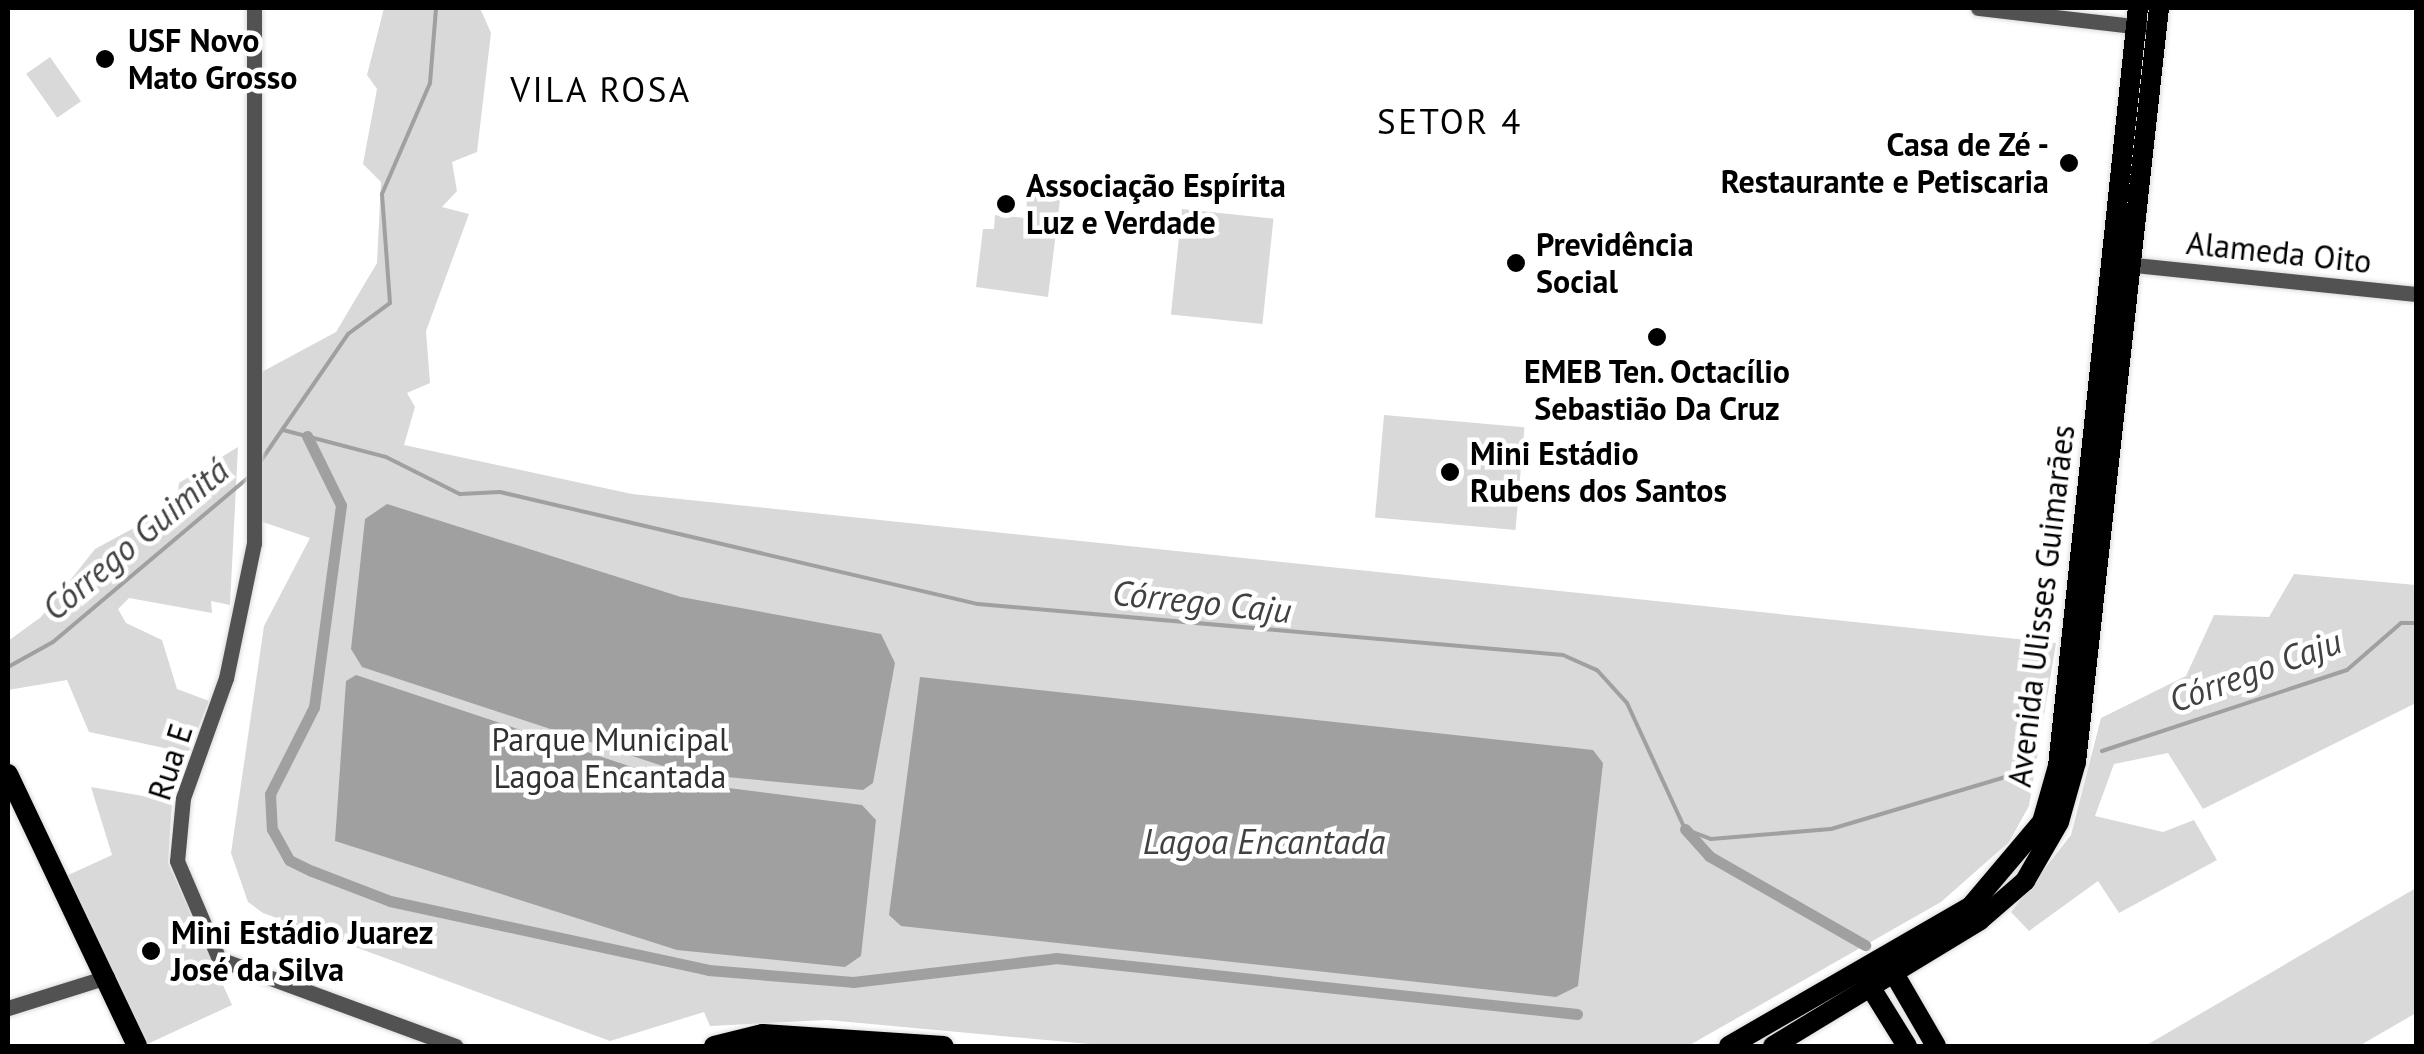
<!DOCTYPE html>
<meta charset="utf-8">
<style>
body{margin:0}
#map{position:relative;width:2424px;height:1054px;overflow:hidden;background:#fff;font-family:"PT Sans",sans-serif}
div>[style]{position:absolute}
.green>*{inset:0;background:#d9d9d9;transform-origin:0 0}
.water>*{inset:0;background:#a0a0a0}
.stream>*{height:4px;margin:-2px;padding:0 2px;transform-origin:2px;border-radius:2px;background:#a0a0a0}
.canal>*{height:11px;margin:-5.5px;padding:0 5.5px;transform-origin:5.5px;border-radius:5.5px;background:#a0a0a0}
.roads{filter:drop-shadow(0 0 2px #dbdbdb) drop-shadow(0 0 2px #dbdbdb)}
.minor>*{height:15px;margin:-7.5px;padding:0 7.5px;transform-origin:7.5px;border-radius:7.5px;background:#525252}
.major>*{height:20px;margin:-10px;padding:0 10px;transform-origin:10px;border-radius:10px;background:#000}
.dots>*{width:28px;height:28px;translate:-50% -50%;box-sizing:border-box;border:5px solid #fff;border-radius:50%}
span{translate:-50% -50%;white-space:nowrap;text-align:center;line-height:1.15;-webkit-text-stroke:9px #fff;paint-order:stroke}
.poi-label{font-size:32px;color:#000;font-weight:700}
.left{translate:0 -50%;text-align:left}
.right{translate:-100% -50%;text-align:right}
.street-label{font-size:32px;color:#000}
.park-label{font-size:32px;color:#303030}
.neighbourhood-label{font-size:35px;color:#000;letter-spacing:2.5px}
.water-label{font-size:35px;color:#414141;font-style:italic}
.frame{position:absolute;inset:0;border:10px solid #000;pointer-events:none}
</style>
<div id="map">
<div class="green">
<i style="clip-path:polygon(384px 8px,480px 8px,491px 33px,477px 152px,452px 162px,457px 191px,442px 207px,469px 214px,426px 331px,430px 383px,407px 393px,415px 407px,404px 445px,632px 494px,2056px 643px,2029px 806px,2009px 842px,1941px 902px,1688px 1046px,1111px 1046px,827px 1020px,710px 1026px,704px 1012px,610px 1041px,263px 913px,248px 902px,231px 853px,264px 626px,310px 538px,260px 521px,258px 374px,336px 332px,377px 263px,381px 182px,363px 164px,377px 89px,367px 75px)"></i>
<i style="left:50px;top:57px;width:54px;height:29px;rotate:55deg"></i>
<i style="clip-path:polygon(1028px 193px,1060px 200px,1048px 297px,976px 287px,983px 229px,994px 229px,995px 215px,1025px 218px)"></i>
<i style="left:1182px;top:209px;width:92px;height:106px;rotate:6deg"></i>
<i style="left:1384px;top:415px;width:141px;height:103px;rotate:5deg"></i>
<i style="clip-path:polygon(238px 447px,230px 605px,211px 601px,212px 613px,129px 598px,118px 609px,126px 623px,162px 640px,177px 689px,209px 701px,188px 753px,89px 732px,67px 680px,8px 690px,8px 641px,41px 617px,95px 549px,176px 505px,179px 483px)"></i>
<i style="clip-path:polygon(2294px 574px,2416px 585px,2416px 703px,2203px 809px,2168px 753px,2114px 764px,2095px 816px,2163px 832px,2194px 820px,2217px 860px,2119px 913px,2098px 881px,2029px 931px,2011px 912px,2071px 835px,2101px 718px,2186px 676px,2214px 615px,2269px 617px)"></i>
<i style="clip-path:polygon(91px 787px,172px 801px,168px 863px,232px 1005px,143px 1046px,64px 877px,112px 855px)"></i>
<i style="clip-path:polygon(2416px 888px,2416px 1013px,2359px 1046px,2145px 1046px)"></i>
</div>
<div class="water">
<i style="clip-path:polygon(387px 504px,681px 597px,881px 634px,895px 663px,873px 783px,863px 790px,684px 773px,362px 667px,351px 649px,365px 519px)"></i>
<i style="clip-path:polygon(356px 675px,674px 781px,862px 805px,876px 820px,861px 956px,845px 967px,677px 950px,335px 841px,346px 681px)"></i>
<i style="clip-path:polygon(920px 677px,1593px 750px,1603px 763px,1578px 986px,1556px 997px,901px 926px,889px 915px)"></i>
</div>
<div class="stream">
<i style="left:283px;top:430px;width:106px;rotate:14.7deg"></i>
<i style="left:386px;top:457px;width:83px;rotate:26.6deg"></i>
<i style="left:460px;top:494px;width:40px;rotate:-2.9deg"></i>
<i style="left:500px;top:492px;width:491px;rotate:13.2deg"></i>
<i style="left:978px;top:604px;width:587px;rotate:4.98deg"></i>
<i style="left:1563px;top:655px;width:37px;rotate:24deg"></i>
<i style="left:1597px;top:670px;width:45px;rotate:47.7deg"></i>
<i style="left:1627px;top:703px;width:139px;rotate:65.3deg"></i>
<i style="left:1685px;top:829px;width:28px;rotate:21deg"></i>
<i style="left:1711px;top:839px;width:120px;rotate:-4.8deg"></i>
<i style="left:1831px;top:829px;width:210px;rotate:-16.6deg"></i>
<i style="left:260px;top:462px;width:155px;rotate:-55.5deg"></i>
<i style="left:348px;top:334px;width:52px;rotate:-36.4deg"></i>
<i style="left:390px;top:303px;width:109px;rotate:-94.2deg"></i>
<i style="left:382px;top:194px;width:121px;rotate:-66.6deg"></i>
<i style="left:430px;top:83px;width:75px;rotate:-85.4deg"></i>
<i style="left:8px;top:667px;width:51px;rotate:-29.1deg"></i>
<i style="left:53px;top:642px;width:255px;rotate:-40.1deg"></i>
<i style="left:2102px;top:751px;width:258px;rotate:-18.3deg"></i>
<i style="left:2347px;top:670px;width:72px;rotate:-41deg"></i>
<i style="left:2401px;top:623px;width:15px"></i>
</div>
<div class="canal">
<i style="left:307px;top:436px;width:77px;rotate:63.8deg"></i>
<i style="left:341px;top:505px;width:204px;rotate:97.6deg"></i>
<i style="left:314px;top:707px;width:97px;rotate:116.8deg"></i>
<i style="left:270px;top:794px;width:35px;rotate:87deg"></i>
<i style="left:272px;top:829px;width:35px;rotate:61deg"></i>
<i style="left:289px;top:860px;width:25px;rotate:26deg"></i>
<i style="left:312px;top:871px;width:84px;rotate:21deg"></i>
<i style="left:390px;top:901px;width:325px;rotate:12.2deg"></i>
<i style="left:708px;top:970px;width:145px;rotate:4.7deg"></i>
<i style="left:853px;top:982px;width:204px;rotate:-6.7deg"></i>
<i style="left:1056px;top:958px;width:524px;rotate:6.13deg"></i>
<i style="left:1685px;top:829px;width:36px;rotate:48deg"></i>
<i style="left:1709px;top:856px;width:180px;rotate:29.7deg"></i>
</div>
<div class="roads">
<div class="minor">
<i style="left:254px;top:8px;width:535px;rotate:90deg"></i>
<i style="left:254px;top:543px;width:138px;rotate:101.7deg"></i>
<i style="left:226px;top:678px;width:127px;rotate:109.7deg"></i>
<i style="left:183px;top:798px;width:63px;rotate:95.4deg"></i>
<i style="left:177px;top:861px;width:107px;rotate:66.8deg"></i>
<i style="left:219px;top:959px;width:252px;rotate:20.2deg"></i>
<i style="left:1978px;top:8px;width:166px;rotate:6.6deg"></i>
<i style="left:2135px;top:265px;width:282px;rotate:5.9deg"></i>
<i style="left:8px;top:1008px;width:104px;rotate:-17.4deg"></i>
</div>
<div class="major">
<i style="left:8px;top:774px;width:301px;rotate:64.6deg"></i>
<i style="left:1892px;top:970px;width:88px;rotate:59.9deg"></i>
<i style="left:1866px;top:980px;width:78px;rotate:58.2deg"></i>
<i style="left:714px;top:1046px;width:50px;rotate:-13.8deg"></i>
<i style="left:763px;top:1034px;width:181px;rotate:3.8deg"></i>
<i style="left:1729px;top:1046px;width:280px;rotate:-30deg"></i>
<i style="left:1971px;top:906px;width:110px;rotate:-49.8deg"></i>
<i style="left:2042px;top:822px;width:58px;rotate:-74.1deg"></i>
<i style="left:2058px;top:766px;width:762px;rotate:-83.98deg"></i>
<i style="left:1773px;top:1046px;width:242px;rotate:-31.3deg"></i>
<i style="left:1980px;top:920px;width:60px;rotate:-40.9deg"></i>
<i style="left:2025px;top:881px;width:68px;rotate:-60deg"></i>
<i style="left:2059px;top:822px;width:62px;rotate:-74.2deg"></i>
<i style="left:2076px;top:762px;width:759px;rotate:-83.72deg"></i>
</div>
</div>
<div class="dots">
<i style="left:105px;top:59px;background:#000"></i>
<i style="left:2069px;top:163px;background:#000"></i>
<i style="left:1006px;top:204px;background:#000"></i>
<i style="left:1516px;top:263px;background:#000"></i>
<i style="left:1657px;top:337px;background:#000"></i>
<i style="left:1450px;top:472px;background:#000"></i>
<i style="left:151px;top:951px;background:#000"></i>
</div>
<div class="poi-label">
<span class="left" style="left:128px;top:59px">USF Novo<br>Mato Grosso</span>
<span class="right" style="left:2049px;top:163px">Casa de Zé -<br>Restaurante e Petiscaria</span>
<span class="left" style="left:1026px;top:204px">Associação Espírita<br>Luz e Verdade</span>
<span class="left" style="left:1536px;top:263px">Previdência<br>Social</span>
<span style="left:1657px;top:390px">EMEB Ten. Octacílio<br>Sebastião Da Cruz</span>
<span class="left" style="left:1470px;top:472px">Mini Estádio<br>Rubens dos Santos</span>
<span class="left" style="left:171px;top:951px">Mini Estádio Juarez<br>José da Silva</span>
</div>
<div class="street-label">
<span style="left:2279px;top:252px;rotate:6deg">Alameda Oito</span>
<span style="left:2041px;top:606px;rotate:-83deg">Avenida Ulisses Guimarães</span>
<span style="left:170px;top:762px;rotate:-72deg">Rua E</span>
</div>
<div class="park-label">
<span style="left:610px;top:758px">Parque Municipal<br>Lagoa Encantada</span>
</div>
<div class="neighbourhood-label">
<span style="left:601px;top:89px">VILA ROSA</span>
<span style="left:1450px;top:121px">SETOR 4</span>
</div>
<div class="water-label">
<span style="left:135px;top:539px;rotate:-40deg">Córrego Guimitá</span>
<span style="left:1202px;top:601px;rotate:6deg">Córrego Caju</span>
<span style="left:2255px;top:670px;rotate:-20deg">Córrego Caju</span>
<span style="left:1264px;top:841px">Lagoa Encantada</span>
</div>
<div class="frame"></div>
</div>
